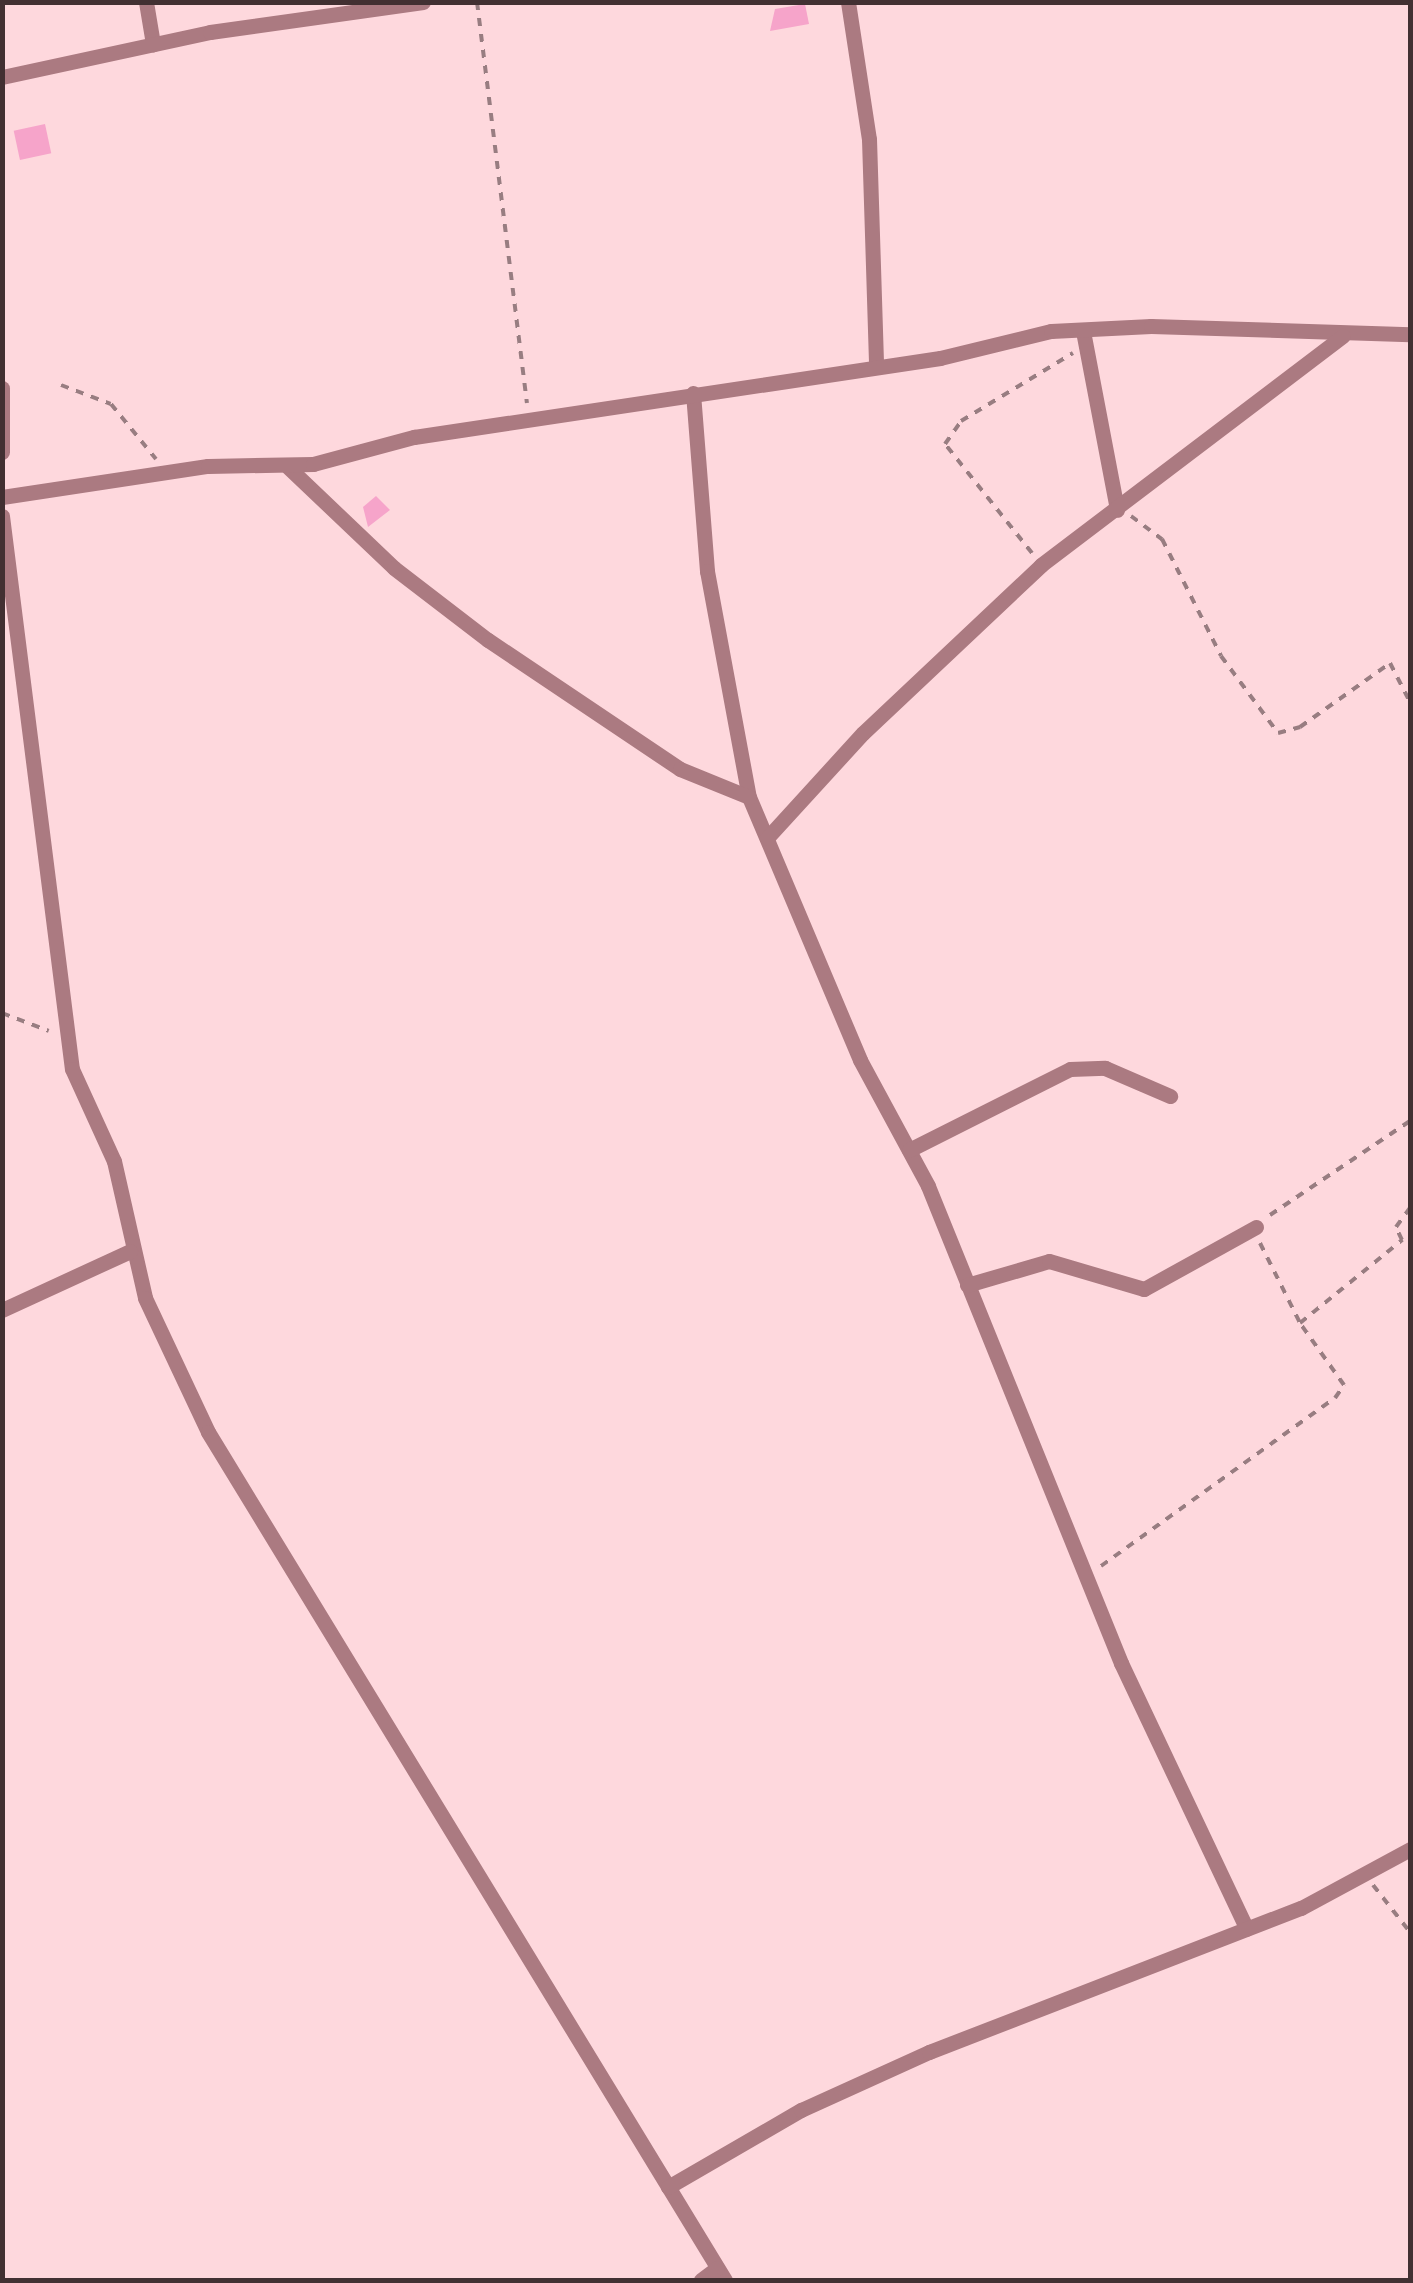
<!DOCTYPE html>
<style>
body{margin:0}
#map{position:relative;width:1413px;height:2283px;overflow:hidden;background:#fed8dd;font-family:"Fira Sans Condensed",sans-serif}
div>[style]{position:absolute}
.building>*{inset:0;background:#f6a4ca;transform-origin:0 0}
.path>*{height:4px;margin-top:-2px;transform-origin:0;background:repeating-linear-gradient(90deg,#987d81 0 8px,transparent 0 16px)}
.minor>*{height:15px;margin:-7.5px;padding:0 7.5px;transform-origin:7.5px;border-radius:7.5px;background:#ab7a81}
span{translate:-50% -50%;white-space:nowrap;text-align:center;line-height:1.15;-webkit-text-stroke:8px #fed8dd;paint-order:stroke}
.frame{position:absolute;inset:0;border:5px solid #423032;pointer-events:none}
</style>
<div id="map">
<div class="building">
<i style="clip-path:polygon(805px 4px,809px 24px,770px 31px,775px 9px)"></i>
<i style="left:45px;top:124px;width:30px;height:32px;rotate:78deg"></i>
<i style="clip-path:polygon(376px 496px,390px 510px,368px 527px,363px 507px)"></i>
</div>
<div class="path">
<i style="left:477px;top:2px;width:404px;rotate:82.9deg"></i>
<i style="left:61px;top:385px;width:53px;rotate:20.8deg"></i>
<i style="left:111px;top:404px;width:71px;rotate:50.7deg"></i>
<i style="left:1131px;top:516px;width:39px;rotate:37deg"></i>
<i style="left:1162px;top:539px;width:131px;rotate:63.2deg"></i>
<i style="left:1221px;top:656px;width:96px;rotate:53.5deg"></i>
<i style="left:1278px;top:733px;width:23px;rotate:-15deg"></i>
<i style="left:1300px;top:727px;width:110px;rotate:-35.4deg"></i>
<i style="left:1390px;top:663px;width:44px;rotate:62.9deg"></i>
<i style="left:1032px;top:553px;width:139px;rotate:-128.6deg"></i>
<i style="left:945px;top:444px;width:28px;rotate:-55deg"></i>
<i style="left:961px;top:421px;width:131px;rotate:-31.3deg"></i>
<i style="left:2px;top:1013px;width:50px;rotate:21deg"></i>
<i style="left:1270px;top:1215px;width:169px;rotate:-33.9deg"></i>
<i style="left:1260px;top:1243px;width:89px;rotate:63.4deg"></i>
<i style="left:1101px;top:1566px;width:288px;rotate:-35.7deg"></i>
<i style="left:1335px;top:1398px;width:16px;rotate:-55deg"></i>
<i style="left:1344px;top:1385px;width:76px;rotate:-125.4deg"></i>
<i style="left:1300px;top:1323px;width:132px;rotate:-39.1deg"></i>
<i style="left:1402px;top:1240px;width:14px;rotate:-115deg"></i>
<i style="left:1396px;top:1227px;width:24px;rotate:-54deg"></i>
<i style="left:1373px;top:1885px;width:60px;rotate:51.8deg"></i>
</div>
<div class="minor">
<i style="left:146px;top:2px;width:43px;rotate:80.5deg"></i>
<i style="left:848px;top:2px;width:139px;rotate:81.3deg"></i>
<i style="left:869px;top:139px;width:224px;rotate:88.2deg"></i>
<i style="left:2px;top:77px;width:213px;rotate:-12.2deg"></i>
<i style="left:210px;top:32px;width:215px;rotate:-8deg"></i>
<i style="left:1083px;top:331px;width:182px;rotate:79.2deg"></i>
<i style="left:2px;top:388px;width:64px;rotate:90deg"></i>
<i style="left:693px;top:393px;width:179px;rotate:85.5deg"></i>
<i style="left:707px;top:571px;width:230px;rotate:79.5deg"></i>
<i style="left:749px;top:797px;width:285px;rotate:67.1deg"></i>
<i style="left:860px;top:1060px;width:143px;rotate:61.6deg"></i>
<i style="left:928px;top:1186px;width:515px;rotate:67.97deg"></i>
<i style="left:1121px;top:1663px;width:294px;rotate:64.7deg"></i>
<i style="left:288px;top:467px;width:146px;rotate:43.6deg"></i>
<i style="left:394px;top:568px;width:118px;rotate:37.5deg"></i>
<i style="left:488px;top:640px;width:231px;rotate:33.9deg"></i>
<i style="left:680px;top:769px;width:74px;rotate:22.1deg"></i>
<i style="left:2px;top:497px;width:208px;rotate:-8.6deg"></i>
<i style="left:208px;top:466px;width:105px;rotate:-1.1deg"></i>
<i style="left:313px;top:464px;width:105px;rotate:-15deg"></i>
<i style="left:414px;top:437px;width:532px;rotate:-8.54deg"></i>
<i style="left:940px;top:358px;width:114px;rotate:-13.7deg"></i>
<i style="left:1051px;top:331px;width:100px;rotate:-2.9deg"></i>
<i style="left:1151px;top:326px;width:259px;rotate:1.8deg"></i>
<i style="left:2px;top:516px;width:557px;rotate:82.79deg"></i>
<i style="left:72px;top:1069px;width:101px;rotate:65.5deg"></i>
<i style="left:114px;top:1161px;width:140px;rotate:77.2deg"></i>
<i style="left:145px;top:1298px;width:148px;rotate:64.8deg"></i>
<i style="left:208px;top:1432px;width:993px;rotate:58.63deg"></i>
<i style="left:767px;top:838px;width:142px;rotate:-47.6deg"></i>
<i style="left:863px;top:733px;width:245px;rotate:-43.3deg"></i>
<i style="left:1041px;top:565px;width:379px;rotate:-37.2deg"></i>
<i style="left:909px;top:1150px;width:180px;rotate:-26.7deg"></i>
<i style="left:1070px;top:1069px;width:35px;rotate:-2deg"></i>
<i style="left:1105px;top:1068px;width:71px;rotate:23.3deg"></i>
<i style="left:967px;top:1285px;width:85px;rotate:-16.3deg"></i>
<i style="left:1049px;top:1261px;width:99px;rotate:16.4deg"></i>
<i style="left:1144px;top:1289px;width:128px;rotate:-29deg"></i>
<i style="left:2px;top:1310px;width:141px;rotate:-24.7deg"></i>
<i style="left:668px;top:2187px;width:154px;rotate:-30.1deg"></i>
<i style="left:801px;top:2110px;width:141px;rotate:-24.4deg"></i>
<i style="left:929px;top:2052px;width:399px;rotate:-21.2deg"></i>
<i style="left:1301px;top:1908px;width:124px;rotate:-28.4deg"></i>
<i style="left:701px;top:2280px;width:20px;rotate:-37deg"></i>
</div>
<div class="frame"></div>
</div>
